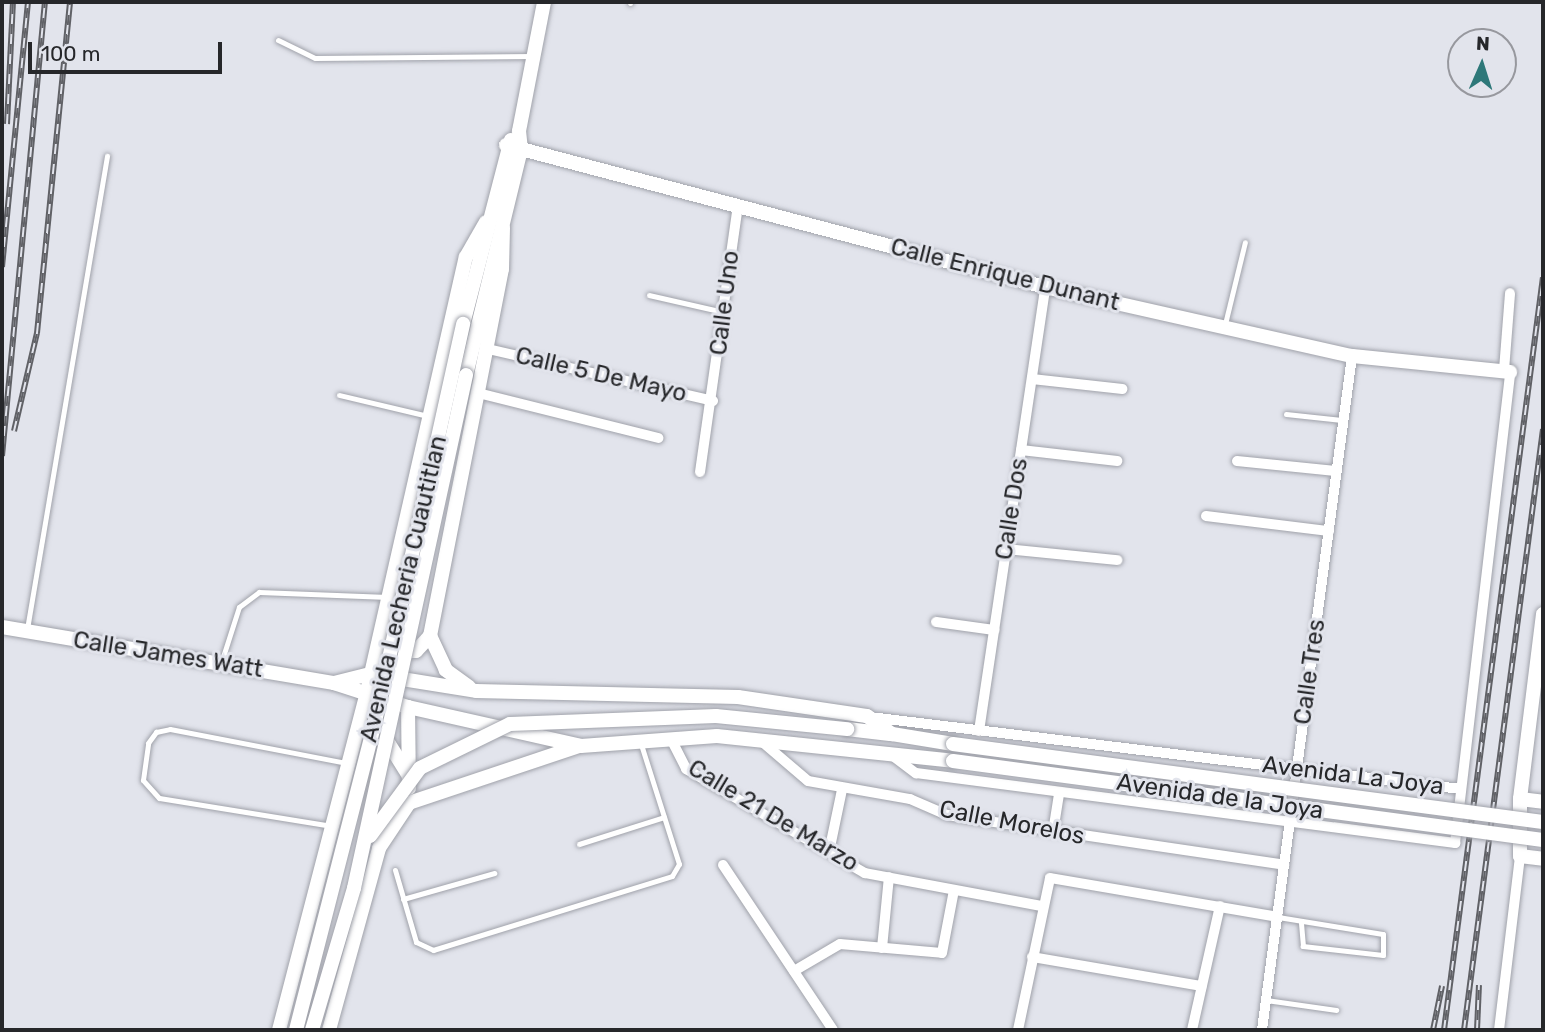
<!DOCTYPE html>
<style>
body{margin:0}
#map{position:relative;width:1545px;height:1032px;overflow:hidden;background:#e2e4ec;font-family:Rubik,sans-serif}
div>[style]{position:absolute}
.roads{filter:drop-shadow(0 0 2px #a0a2aa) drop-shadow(0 0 2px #a0a2aa)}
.lane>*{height:5px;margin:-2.5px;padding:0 2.5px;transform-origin:2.5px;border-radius:2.5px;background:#fff}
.street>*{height:10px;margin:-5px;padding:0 5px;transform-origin:5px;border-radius:5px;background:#fff}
.secondary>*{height:14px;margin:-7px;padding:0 7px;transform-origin:7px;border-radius:7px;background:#fff}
.rail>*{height:6px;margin-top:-3px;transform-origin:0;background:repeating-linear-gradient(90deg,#e2e4ec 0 10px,#606166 0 20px);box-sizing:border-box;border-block:2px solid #606166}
.bridges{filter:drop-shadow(0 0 2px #a0a2aa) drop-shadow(0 0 2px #a0a2aa)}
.secondary-bridge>*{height:14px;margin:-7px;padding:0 7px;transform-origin:7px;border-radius:7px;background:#fff}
span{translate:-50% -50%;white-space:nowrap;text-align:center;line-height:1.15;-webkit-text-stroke:6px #e2e4ec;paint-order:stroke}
.street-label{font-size:24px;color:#26272a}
.frame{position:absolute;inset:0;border:4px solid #26272a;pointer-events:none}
.north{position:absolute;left:1447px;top:28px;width:70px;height:70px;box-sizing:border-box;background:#e2e4ec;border:2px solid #97989e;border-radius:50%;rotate:3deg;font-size:19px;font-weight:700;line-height:28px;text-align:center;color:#26272a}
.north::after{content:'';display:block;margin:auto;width:24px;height:32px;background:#2e7879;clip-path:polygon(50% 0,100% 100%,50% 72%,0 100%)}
.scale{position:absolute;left:28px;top:42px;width:194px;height:32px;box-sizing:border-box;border:4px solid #26272a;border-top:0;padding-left:9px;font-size:21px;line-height:24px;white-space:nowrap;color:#26272a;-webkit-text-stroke:5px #e2e4ec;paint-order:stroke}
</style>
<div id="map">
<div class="roads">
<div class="lane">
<i style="left:630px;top:3px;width:1px;rotate:-90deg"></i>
<i style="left:278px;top:40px;width:41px;rotate:25.9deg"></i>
<i style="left:315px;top:58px;width:218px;rotate:-0.5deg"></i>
<i style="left:649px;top:295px;width:76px;rotate:12.9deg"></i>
<i style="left:1225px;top:324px;width:84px;rotate:-76.3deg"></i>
<i style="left:339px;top:395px;width:91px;rotate:13.3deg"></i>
<i style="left:1286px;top:414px;width:56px;rotate:6.1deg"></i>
<i style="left:27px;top:629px;width:480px;rotate:-80.4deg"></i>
<i style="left:221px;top:663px;width:59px;rotate:-72.2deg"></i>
<i style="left:239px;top:607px;width:25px;rotate:-37deg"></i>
<i style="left:259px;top:592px;width:129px;rotate:2.2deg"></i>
<i style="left:332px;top:826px;width:175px;rotate:-170.8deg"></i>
<i style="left:159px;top:798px;width:24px;rotate:-132deg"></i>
<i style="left:143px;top:780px;width:37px;rotate:-82deg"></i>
<i style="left:148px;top:743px;width:14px;rotate:-54deg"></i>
<i style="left:156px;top:732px;width:14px;rotate:-12deg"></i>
<i style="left:170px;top:729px;width:179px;rotate:10.9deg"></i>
<i style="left:579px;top:844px;width:89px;rotate:-17.6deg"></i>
<i style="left:395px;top:870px;width:75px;rotate:73.7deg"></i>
<i style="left:416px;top:942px;width:19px;rotate:25deg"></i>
<i style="left:433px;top:950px;width:250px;rotate:-17.2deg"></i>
<i style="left:672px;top:876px;width:14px;rotate:-60deg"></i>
<i style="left:679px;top:864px;width:126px;rotate:-107.6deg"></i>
<i style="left:403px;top:899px;width:95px;rotate:-15.9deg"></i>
<i style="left:1278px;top:917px;width:106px;rotate:9.2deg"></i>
<i style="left:1383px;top:934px;width:21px;rotate:90deg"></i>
<i style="left:1383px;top:955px;width:81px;rotate:-173.6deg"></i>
<i style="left:1303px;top:946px;width:24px;rotate:-95deg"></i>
<i style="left:1266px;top:1000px;width:71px;rotate:8.1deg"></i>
</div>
<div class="street">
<i style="left:488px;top:349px;width:231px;rotate:13deg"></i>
<i style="left:1504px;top:370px;width:77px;rotate:-85.5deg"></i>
<i style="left:1032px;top:379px;width:91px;rotate:6.3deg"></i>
<i style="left:478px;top:393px;width:186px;rotate:14deg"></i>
<i style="left:1021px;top:450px;width:97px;rotate:6.5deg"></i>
<i style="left:1237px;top:461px;width:99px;rotate:5.8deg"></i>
<i style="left:700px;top:472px;width:269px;rotate:-81.9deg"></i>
<i style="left:1206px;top:516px;width:124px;rotate:7deg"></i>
<i style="left:1006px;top:549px;width:112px;rotate:5.7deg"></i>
<i style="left:936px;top:622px;width:59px;rotate:7.9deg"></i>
<i style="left:870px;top:717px;width:595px;rotate:6.95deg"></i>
<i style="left:979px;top:731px;width:449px;rotate:-81.5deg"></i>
<i style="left:671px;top:739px;width:34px;rotate:63deg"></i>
<i style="left:686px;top:769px;width:207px;rotate:30.2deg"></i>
<i style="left:865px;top:873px;width:180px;rotate:10.6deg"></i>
<i style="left:760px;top:740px;width:63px;rotate:40.5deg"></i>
<i style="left:808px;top:781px;width:104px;rotate:10deg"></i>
<i style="left:910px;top:799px;width:40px;rotate:23.4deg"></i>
<i style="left:947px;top:815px;width:341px;rotate:8.4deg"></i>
<i style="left:889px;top:753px;width:34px;rotate:37deg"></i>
<i style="left:916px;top:773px;width:544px;rotate:7.4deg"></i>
<i style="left:1455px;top:843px;width:474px;rotate:-83.3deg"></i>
<i style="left:1053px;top:832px;width:39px;rotate:-81deg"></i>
<i style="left:829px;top:852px;width:63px;rotate:-78.2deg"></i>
<i style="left:723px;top:865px;width:198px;rotate:56.3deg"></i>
<i style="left:882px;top:948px;width:71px;rotate:-84.4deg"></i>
<i style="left:1032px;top:957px;width:172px;rotate:9.7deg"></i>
<i style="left:794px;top:971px;width:53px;rotate:-30.4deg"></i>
<i style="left:840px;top:944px;width:102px;rotate:5deg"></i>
<i style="left:942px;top:953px;width:64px;rotate:-79.2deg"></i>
<i style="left:1018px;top:1030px;width:155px;rotate:-78.1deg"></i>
<i style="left:1050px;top:878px;width:231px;rotate:9.7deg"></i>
<i style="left:1192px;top:1030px;width:127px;rotate:-77.3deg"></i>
<i style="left:1262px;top:1030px;width:680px;rotate:-82.39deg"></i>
<i style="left:1499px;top:1030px;width:175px;rotate:-83.1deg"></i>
</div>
<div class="secondary">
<i style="left:506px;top:145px;width:557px;rotate:14.76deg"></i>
<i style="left:1045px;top:287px;width:315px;rotate:12.7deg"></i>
<i style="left:1352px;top:356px;width:159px;rotate:5.8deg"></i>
<i style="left:463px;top:324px;width:190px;rotate:-75.4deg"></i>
<i style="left:466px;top:375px;width:232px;rotate:-76.3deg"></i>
<i style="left:521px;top:150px;width:19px;rotate:-96deg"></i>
<i style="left:519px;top:131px;width:131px;rotate:-79deg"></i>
<i style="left:1543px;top:614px;width:186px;rotate:97.1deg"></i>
<i style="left:1520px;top:799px;width:57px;rotate:90deg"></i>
<i style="left:1520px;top:856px;width:23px;rotate:7deg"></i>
<i style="left:2px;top:627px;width:337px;rotate:9.6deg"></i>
<i style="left:334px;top:683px;width:78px;rotate:18deg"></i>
<i style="left:408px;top:707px;width:177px;rotate:12.7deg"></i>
<i style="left:581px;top:746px;width:136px;rotate:-4.2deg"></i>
<i style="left:717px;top:736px;width:237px;rotate:6deg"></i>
<i style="left:397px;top:651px;width:19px"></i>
<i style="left:416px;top:651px;width:21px;rotate:-47deg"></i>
<i style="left:334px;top:683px;width:38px;rotate:-14deg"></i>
<i style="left:371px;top:674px;width:106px;rotate:9.2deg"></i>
<i style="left:476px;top:691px;width:262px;rotate:1.3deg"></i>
<i style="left:738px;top:697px;width:130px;rotate:8.4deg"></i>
<i style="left:867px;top:716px;width:31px;rotate:36deg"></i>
<i style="left:892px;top:734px;width:62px;rotate:9.3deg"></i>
<i style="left:469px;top:687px;width:29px;rotate:-144deg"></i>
<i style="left:446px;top:670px;width:38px;rotate:-115deg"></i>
<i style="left:430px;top:636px;width:374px;rotate:-78.9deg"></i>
<i style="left:502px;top:269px;width:41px;rotate:-88.6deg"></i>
<i style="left:408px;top:707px;width:81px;rotate:89.3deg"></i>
<i style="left:847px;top:729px;width:43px;rotate:6.6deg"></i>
<i style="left:375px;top:739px;width:15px;rotate:20deg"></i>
<i style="left:389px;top:744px;width:38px;rotate:58deg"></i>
<i style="left:1520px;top:799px;width:23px;rotate:7deg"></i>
<i style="left:279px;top:1030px;width:345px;rotate:-75.4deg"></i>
<i style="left:366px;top:696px;width:450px;rotate:-77.2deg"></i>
<i style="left:466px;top:257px;width:40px;rotate:-60.3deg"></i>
<i style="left:329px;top:1030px;width:189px;rotate:-74.6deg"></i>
<i style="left:379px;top:848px;width:54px;rotate:-56.3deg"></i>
<i style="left:409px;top:803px;width:179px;rotate:-18.5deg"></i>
</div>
</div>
<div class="rail">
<i style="left:7px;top:124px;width:122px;rotate:-87.2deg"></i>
<i style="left:2px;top:267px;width:266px;rotate:-84.4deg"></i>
<i style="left:14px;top:431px;width:101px;rotate:-76.8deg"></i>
<i style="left:37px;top:333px;width:333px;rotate:-84.3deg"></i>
<i style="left:2px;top:456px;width:456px;rotate:-84.6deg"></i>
<i style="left:1433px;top:1030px;width:45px;rotate:-78.4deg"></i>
<i style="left:1444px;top:1030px;width:759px;rotate:-82.51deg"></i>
<i style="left:1464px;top:1030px;width:606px;rotate:-82.51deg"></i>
<i style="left:1477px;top:1030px;width:45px;rotate:-87.5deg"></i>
</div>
<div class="bridges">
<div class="secondary-bridge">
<i style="left:953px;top:744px;width:595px;rotate:7.53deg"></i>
<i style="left:953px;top:761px;width:595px;rotate:7.63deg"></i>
<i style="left:370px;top:836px;width:84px;rotate:-53.7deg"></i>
<i style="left:420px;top:768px;width:100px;rotate:-26.1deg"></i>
<i style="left:510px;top:724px;width:206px;rotate:-2.2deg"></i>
<i style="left:716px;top:716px;width:132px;rotate:5.7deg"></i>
<i style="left:296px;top:1030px;width:314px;rotate:-75.6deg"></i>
<i style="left:374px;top:726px;width:412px;rotate:-77.5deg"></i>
<i style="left:312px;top:1030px;width:148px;rotate:-73.5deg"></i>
<i style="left:354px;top:888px;width:525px;rotate:-77.68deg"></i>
</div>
</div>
<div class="street-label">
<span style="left:1005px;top:275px;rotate:14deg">Calle Enrique Dunant</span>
<span style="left:725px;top:303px;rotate:-83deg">Calle Uno</span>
<span style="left:601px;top:375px;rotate:13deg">Calle 5 De Mayo</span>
<span style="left:1012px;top:509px;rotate:-81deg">Calle Dos</span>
<span style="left:404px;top:589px;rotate:-77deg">Avenida Lecheria Cuautitlan</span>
<span style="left:168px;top:655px;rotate:9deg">Calle James Watt</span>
<span style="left:1310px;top:672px;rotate:-82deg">Calle Tres</span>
<span style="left:1353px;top:776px;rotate:7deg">Avenida La Joya</span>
<span style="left:1220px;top:797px;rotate:8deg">Avenida de la Joya</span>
<span style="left:773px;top:816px;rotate:31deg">Calle 21 De Marzo</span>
<span style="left:1012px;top:823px;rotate:11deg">Calle Morelos</span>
</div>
<div class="frame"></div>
<div class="north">N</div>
<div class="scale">100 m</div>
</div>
